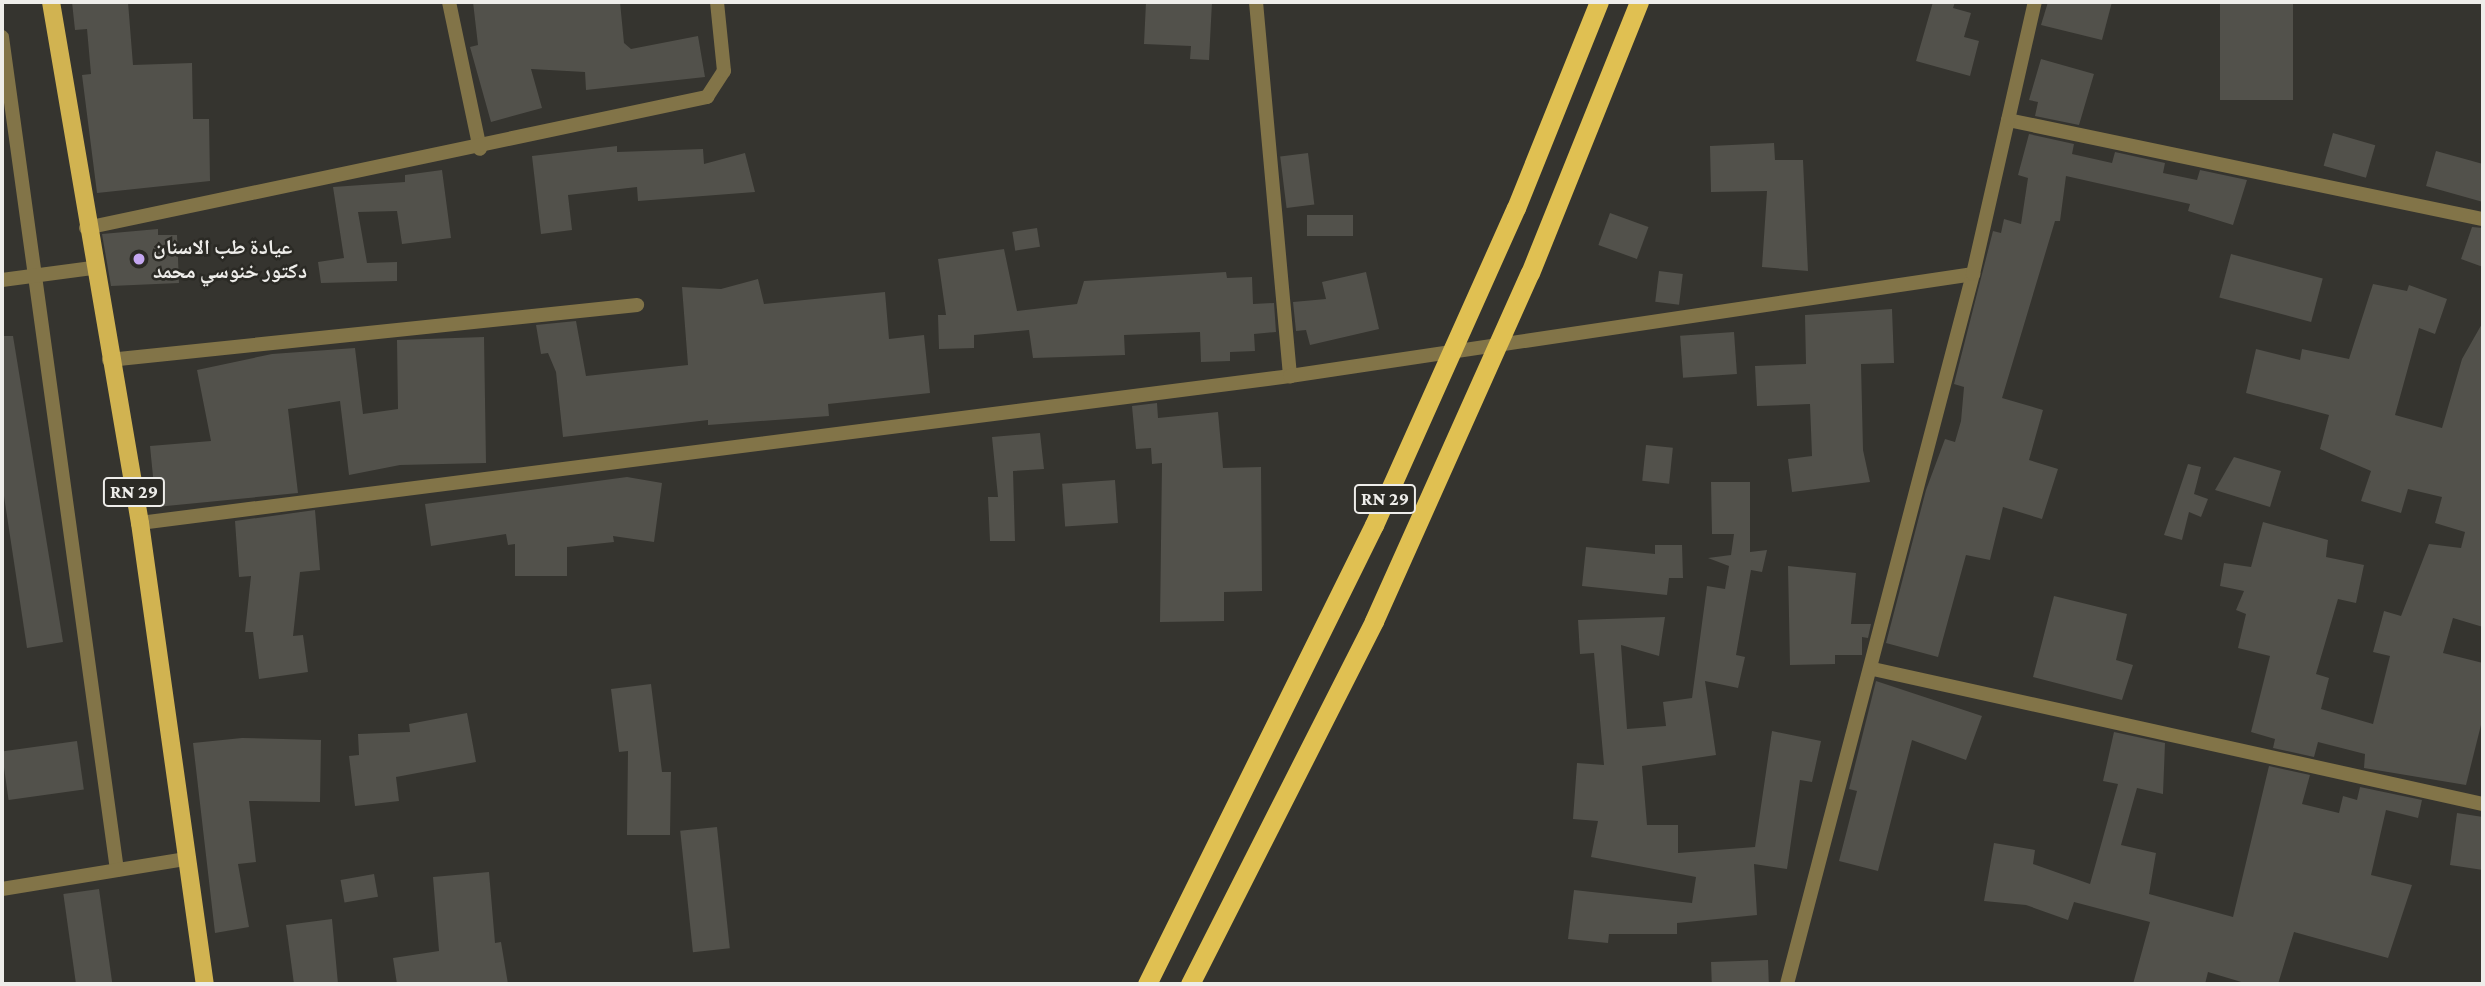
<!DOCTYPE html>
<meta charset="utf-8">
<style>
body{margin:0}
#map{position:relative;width:2485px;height:986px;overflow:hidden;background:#35342f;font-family:"Crimson Pro","Noto Naskh Arabic",serif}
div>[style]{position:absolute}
.building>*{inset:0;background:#52514b;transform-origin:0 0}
.minor>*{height:14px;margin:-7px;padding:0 7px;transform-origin:7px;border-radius:7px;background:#827448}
.primary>*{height:18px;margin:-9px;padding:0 9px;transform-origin:9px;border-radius:9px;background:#d1b351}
.trunk>*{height:19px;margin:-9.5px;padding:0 9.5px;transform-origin:9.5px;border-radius:9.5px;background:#e0c052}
.dots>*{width:19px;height:19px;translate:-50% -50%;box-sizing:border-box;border:4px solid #2b2a25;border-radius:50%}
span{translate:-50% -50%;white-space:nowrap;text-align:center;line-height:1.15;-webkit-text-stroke:5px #2b2a25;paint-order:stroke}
.shield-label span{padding:2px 5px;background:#2b2a25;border:2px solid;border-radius:5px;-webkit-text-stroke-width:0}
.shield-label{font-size:19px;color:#eeedea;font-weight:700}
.poi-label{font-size:21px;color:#eeedea;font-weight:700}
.left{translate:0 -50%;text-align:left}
.frame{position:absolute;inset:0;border:4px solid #eeedea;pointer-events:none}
</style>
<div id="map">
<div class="building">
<i style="clip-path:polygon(72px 2px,128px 2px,133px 65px,192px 63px,193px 119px,209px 119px,210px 181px,97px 193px,82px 75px,91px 74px,87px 29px,75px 30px)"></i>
<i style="clip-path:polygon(473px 2px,620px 2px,624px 43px,631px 49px,698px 36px,705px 77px,586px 90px,585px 72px,531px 69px,542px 108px,491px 122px,470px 47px,478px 45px)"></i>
<i style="clip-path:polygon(1146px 2px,1212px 2px,1209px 60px,1190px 59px,1191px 46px,1144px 44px)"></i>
<i style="clip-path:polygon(1933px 2px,1955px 2px,1953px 8px,1971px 13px,1964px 37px,1979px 41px,1970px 76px,1916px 61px)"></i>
<i style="clip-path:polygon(2048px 2px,2112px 2px,2102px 40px,2041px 25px)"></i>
<i style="left:2220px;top:2px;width:73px;height:98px"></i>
<i style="clip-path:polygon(2041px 59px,2094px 74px,2079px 125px,2035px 116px,2038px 102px,2029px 100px)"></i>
<i style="left:2333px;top:133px;width:44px;height:34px;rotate:16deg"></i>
<i style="clip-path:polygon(2029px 134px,2074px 144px,2072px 154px,2112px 163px,2115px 152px,2165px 163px,2163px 173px,2197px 180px,2200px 170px,2247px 180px,2233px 225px,2188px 211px,2190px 204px,2066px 176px,2060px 221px,2055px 221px,2002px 398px,2043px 410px,2029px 460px,2058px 469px,2042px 519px,2003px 507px,1990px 560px,1966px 555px,1938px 657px,1886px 643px,1926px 490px,1945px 439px,1955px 442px,1961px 421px,1964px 387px,1954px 384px,1993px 231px,2001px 233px,2004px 219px,2021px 224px,2028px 178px,2018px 175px)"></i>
<i style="clip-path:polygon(1774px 143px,1775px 160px,1803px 160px,1808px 271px,1762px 267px,1767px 191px,1711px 192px,1710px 146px)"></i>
<i style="clip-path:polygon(617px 146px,617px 152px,703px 149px,704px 164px,745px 153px,755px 192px,638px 201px,637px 187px,568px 195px,572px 230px,541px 234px,532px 156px)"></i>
<i style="clip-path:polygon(2436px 151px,2483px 164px,2483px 202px,2426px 186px)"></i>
<i style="left:1308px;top:153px;width:52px;height:28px;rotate:83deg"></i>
<i style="clip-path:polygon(442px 170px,451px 238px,402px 244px,397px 211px,358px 212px,367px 263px,397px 262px,397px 281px,321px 283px,318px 262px,344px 258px,333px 187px,405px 182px,405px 175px)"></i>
<i style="left:1610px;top:213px;width:41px;height:34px;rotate:20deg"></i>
<i style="left:1353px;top:215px;width:21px;height:46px;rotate:90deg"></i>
<i style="clip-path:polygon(2472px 227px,2483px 228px,2483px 267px,2461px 259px)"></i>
<i style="left:1037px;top:228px;width:19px;height:25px;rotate:81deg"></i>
<i style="clip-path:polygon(158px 229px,158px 235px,177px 235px,179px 283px,111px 286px,102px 234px)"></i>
<i style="clip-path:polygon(1004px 249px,1017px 311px,1077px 304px,1084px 281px,1226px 272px,1227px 278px,1252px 277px,1253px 304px,1274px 303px,1276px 332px,1254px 334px,1255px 351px,1230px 352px,1230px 361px,1201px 362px,1200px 332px,1124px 335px,1125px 355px,1033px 358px,1029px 330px,974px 335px,974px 348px,939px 349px,938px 315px,946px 315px,938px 259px)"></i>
<i style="left:2231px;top:254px;width:95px;height:45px;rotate:15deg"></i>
<i style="left:1659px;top:271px;width:24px;height:31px;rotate:7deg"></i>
<i style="clip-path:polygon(1366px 272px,1379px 329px,1310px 345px,1306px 330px,1296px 331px,1293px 302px,1326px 299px,1322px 282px)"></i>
<i style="clip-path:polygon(758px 279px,764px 304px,885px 292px,889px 339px,924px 335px,930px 393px,828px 404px,829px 416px,708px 425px,708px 420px,563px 437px,556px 372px,548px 353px,541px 354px,536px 325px,576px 321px,586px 376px,688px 365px,682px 287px,721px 289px)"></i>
<i style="clip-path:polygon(2373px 284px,2407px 291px,2409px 285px,2447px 299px,2435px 334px,2419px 328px,2395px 415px,2442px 428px,2462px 359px,2483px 322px,2483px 627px,2453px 618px,2443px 653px,2483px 663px,2483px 717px,2466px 785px,2364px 768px,2365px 754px,2318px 742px,2314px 757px,2273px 748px,2275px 739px,2251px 732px,2270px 656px,2238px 648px,2246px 614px,2236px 610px,2244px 591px,2220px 586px,2224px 563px,2251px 567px,2263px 522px,2328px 540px,2326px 557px,2364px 565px,2356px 603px,2338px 599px,2316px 674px,2329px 678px,2321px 709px,2373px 724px,2390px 656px,2373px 652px,2384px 611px,2401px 616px,2429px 544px,2461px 548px,2465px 532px,2435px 523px,2442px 497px,2408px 489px,2401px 513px,2361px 501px,2371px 471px,2320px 449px,2329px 415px,2246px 393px,2256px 349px,2300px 360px,2302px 349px,2349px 359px)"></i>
<i style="clip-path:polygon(1892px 309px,1894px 363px,1861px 364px,1863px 450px,1870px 482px,1792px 492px,1788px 459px,1812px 456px,1810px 404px,1757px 406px,1755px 366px,1806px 364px,1805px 315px)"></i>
<i style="left:1734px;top:332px;width:42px;height:54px;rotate:86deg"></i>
<i style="clip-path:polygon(2px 336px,13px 336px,63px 642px,27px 648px,2px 483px)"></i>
<i style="clip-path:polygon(484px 337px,486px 463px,400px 465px,349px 475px,340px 401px,288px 409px,298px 493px,156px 507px,150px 446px,211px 441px,197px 370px,272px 354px,355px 348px,363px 414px,398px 409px,397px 340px)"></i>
<i style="clip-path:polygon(1157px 403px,1158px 418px,1218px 412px,1223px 468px,1261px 467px,1262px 591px,1224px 592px,1224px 621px,1160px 622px,1162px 463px,1152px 464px,1151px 448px,1136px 449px,1132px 406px)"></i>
<i style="clip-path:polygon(1040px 433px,1044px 469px,1013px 471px,1015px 541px,990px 541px,988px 497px,998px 497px,992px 437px)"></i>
<i style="left:1646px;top:445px;width:27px;height:36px;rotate:6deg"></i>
<i style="clip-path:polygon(2234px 457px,2281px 471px,2270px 507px,2215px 490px)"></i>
<i style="clip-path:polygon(2188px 464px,2201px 467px,2194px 494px,2208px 499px,2201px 517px,2189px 512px,2182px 540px,2164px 535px)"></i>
<i style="clip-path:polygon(627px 477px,662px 483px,654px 542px,613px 536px,614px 542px,567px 547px,567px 576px,515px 576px,515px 544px,508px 545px,506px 534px,431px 546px,425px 504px)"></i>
<i style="left:1115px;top:480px;width:43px;height:53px;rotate:86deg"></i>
<i style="clip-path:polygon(1711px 482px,1750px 482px,1750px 552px,1767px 550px,1762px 572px,1751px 570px,1736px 655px,1745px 657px,1738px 688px,1705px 681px,1716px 755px,1642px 766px,1647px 825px,1678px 825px,1678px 853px,1755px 847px,1772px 731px,1821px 741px,1812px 782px,1800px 780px,1787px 869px,1754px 864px,1757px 915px,1677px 923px,1677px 934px,1609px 934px,1608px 943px,1568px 939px,1574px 890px,1692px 903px,1696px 877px,1591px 857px,1598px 821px,1573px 819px,1577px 763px,1604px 765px,1594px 653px,1580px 654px,1578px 620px,1665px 617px,1659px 656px,1621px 645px,1627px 729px,1666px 726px,1663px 702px,1692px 698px,1707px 586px,1725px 589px,1729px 566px,1708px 558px,1731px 555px,1734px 534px,1712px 534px)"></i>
<i style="clip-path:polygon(315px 510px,320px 570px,300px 572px,293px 636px,303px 635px,308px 672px,259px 679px,253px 632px,245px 632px,251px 576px,239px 577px,235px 521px)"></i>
<i style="clip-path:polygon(1655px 545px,1682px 545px,1683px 578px,1669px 578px,1667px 595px,1582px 586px,1586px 547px,1655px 554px)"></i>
<i style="clip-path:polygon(1788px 566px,1856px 573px,1851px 624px,1871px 624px,1868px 638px,1862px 637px,1862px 655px,1835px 655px,1835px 664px,1790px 665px)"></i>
<i style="clip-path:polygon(2054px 596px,2127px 614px,2116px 660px,2133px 665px,2122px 700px,2033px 677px)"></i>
<i style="clip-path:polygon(1876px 681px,1982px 716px,1966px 760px,1912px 740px,1878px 871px,1839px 861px,1857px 791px,1849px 789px)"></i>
<i style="clip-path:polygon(651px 684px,662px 772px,671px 772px,670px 835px,627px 835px,628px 751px,619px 752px,611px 689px)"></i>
<i style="clip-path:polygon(467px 713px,476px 762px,396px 777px,399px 801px,355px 806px,349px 756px,359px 755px,358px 734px,410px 732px,409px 724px)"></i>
<i style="clip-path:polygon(2114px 732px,2165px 743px,2163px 794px,2137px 788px,2121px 845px,2156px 853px,2149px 894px,2233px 917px,2269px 766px,2310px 775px,2302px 804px,2339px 813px,2343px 796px,2357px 800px,2360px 787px,2422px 800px,2418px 818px,2386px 810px,2371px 875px,2412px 885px,2388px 958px,2294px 932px,2278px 984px,2248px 984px,2208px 972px,2205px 984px,2133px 984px,2150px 922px,2074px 902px,2068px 920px,2026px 905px,1984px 901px,1994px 843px,2035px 850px,2033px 864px,2090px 884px,2118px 784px,2103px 781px)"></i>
<i style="clip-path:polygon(242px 738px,321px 740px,320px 802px,249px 801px,256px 862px,238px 864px,249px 927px,215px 933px,193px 743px)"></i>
<i style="left:77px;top:741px;width:49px;height:76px;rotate:82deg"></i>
<i style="clip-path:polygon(2457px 813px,2483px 817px,2483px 870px,2450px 865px)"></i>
<i style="left:717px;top:827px;width:122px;height:37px;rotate:84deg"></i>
<i style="clip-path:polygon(489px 872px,495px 943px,501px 942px,508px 984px,397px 984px,393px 958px,439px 951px,433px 877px)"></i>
<i style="left:374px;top:874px;width:23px;height:34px;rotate:80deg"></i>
<i style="left:99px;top:889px;width:96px;height:36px;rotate:82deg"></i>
<i style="clip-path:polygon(332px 919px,338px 984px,294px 984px,286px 925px)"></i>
<i style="left:1768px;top:960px;width:24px;height:57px;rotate:88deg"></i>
</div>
<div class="minor">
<i style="left:449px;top:2px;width:150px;rotate:78.1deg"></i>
<i style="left:1256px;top:2px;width:376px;rotate:84.8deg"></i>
<i style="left:2px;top:37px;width:841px;rotate:82.14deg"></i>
<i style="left:2008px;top:120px;width:485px;rotate:11.8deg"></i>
<i style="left:86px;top:228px;width:635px;rotate:-11.91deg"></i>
<i style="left:707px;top:97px;width:31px;rotate:-57deg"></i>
<i style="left:724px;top:71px;width:69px;rotate:-95.8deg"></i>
<i style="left:2px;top:280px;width:91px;rotate:-7.6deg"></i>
<i style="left:109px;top:360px;width:531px;rotate:-5.95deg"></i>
<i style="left:140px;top:523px;width:1159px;rotate:-7.28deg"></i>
<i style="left:1290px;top:376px;width:691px;rotate:-8.49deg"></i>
<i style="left:1873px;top:669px;width:625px;rotate:12.48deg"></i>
<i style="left:2px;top:889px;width:185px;rotate:-9.3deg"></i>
<i style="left:1787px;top:984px;width:734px;rotate:-75.32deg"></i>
<i style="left:1973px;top:274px;width:279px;rotate:-77.2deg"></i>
</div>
<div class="primary">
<i style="left:51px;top:2px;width:529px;rotate:80.31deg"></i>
<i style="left:140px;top:523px;width:466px;rotate:82deg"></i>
</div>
<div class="trunk">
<i style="left:1147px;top:984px;width:512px;rotate:-63.69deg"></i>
<i style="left:1374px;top:525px;width:347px;rotate:-65.9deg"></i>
<i style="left:1516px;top:208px;width:222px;rotate:-68.1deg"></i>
<i style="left:1190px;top:984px;width:407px;rotate:-63.1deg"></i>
<i style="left:1374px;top:621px;width:381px;rotate:-65.9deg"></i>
<i style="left:1530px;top:273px;width:292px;rotate:-68.1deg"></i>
</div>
<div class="dots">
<i style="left:139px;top:259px;background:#c5a7f1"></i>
</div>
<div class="shield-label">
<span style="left:134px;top:492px">RN 29</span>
<span style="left:1385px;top:499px">RN 29</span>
</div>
<div class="poi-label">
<span class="left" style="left:153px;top:259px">عيادة طب الاسنان<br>دكتور خنوسي محمد</span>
</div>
<div class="frame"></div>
</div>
